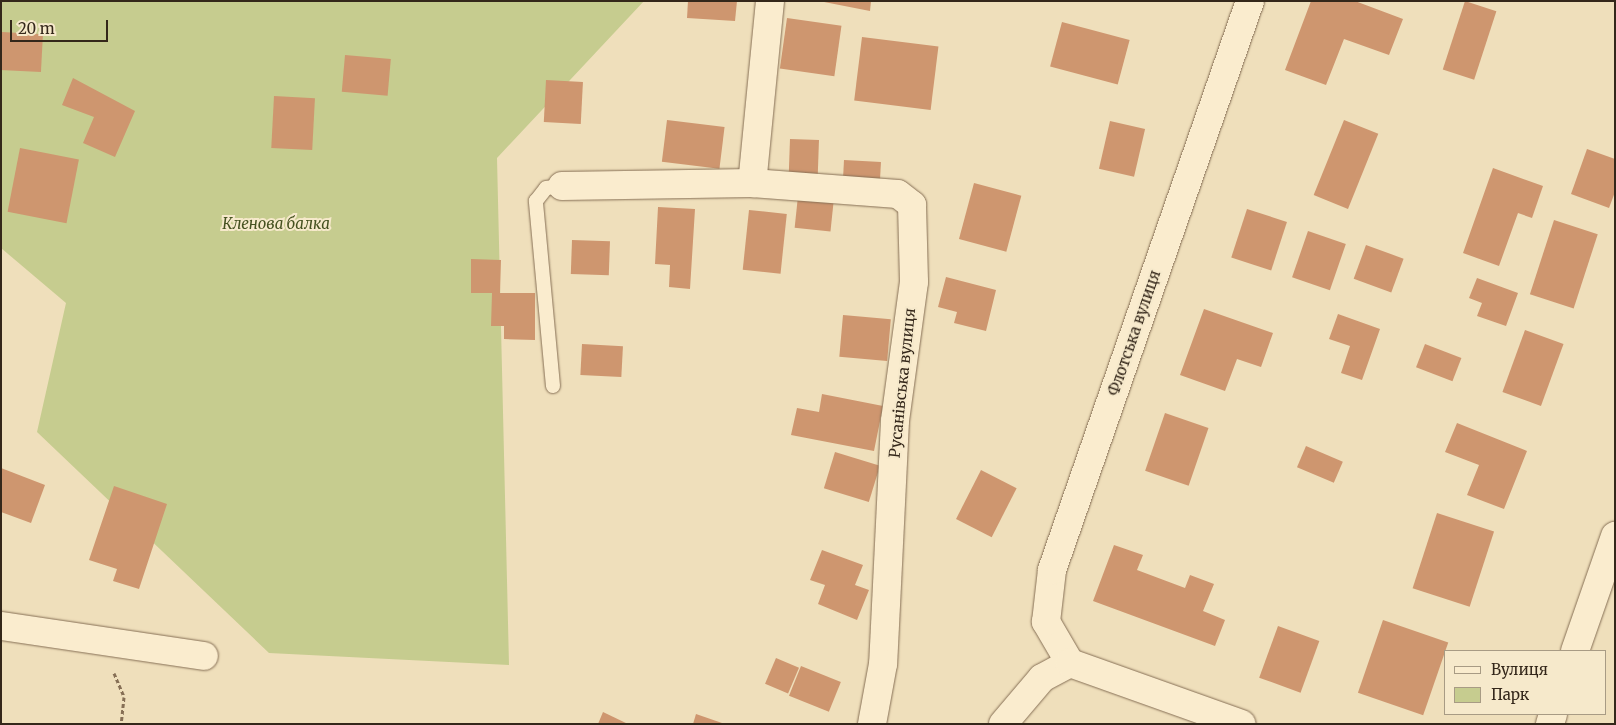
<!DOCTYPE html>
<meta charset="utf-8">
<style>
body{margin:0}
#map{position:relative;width:1616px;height:725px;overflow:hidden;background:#efdfbb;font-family:Merriweather,serif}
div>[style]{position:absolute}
.green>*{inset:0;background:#c6cc8f}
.building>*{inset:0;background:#ce966f;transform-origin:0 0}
.path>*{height:3px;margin-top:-1.5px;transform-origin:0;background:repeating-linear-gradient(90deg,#866f55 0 4px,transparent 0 6.5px)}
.roads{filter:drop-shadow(0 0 1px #866f55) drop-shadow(0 0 1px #866f55)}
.lane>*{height:14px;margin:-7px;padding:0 7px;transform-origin:7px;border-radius:7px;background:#faecce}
.street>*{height:28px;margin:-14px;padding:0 14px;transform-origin:14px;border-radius:14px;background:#faecce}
.secondary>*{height:28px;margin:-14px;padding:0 14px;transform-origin:14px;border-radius:14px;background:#faecce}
span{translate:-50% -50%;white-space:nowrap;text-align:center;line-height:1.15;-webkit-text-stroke:4px #f6e9cb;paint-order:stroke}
.park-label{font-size:15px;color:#455120;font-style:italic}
.street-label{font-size:15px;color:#34271a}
.frame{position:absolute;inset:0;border:2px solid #34271a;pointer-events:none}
.legend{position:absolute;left:1444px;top:650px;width:162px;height:65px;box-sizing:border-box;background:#f6e9cb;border:1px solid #a89b84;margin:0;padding:6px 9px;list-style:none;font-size:15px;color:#34271a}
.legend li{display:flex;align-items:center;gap:10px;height:25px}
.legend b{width:25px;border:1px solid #a89b84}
.scale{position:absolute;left:10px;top:20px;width:98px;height:22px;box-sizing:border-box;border:2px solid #34271a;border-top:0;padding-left:6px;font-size:15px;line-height:18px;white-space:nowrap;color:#34271a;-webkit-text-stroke:4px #f6e9cb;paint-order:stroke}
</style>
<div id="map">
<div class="green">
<i style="clip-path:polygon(1px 1px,644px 1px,497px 158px,509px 665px,269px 653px,37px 432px,66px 303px,1px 248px)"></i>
</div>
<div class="building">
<i style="clip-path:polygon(688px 1px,737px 1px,735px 21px,687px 18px)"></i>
<i style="clip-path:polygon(819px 1px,871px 1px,870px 11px)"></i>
<i style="clip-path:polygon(1311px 1px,1355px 1px,1403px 19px,1389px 55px,1344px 39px,1326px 85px,1285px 70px)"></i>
<i style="left:1465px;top:1px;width:33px;height:72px;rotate:18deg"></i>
<i style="left:787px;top:18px;width:55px;height:51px;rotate:8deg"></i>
<i style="left:1062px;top:22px;width:70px;height:46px;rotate:15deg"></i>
<i style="left:2px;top:32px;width:41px;height:38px;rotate:3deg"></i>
<i style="left:862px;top:37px;width:77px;height:64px;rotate:7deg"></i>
<i style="left:345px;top:55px;width:46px;height:37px;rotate:5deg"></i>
<i style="clip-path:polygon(73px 78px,135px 111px,115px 157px,83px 143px,94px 117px,62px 105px)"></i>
<i style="left:546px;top:80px;width:37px;height:42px;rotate:3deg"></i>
<i style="left:274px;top:96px;width:41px;height:52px;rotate:3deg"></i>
<i style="left:667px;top:120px;width:58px;height:42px;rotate:7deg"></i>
<i style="left:1344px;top:120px;width:37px;height:81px;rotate:22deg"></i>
<i style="left:1110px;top:121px;width:36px;height:49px;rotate:13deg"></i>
<i style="left:790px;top:139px;width:29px;height:35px;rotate:2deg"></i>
<i style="left:20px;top:148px;width:60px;height:65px;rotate:11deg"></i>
<i style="clip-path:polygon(1587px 149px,1615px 159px,1615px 192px,1609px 208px,1571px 194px)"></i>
<i style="left:844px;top:160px;width:37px;height:22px;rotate:3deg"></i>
<i style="clip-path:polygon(1493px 168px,1543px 186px,1532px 218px,1518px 213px,1499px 266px,1463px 253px)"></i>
<i style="left:974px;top:183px;width:49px;height:58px;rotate:15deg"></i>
<i style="left:798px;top:196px;width:36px;height:32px;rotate:6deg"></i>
<i style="clip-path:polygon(658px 207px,695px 209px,690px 289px,669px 287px,670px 265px,655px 264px)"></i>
<i style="left:1247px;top:209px;width:42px;height:51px;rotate:18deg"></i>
<i style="left:749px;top:210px;width:38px;height:60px;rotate:6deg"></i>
<i style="left:1554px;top:220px;width:46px;height:78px;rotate:18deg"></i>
<i style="left:1308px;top:231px;width:40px;height:49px;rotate:19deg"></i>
<i style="left:572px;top:240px;width:38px;height:34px;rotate:2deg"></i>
<i style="left:1366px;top:245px;width:40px;height:36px;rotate:20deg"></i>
<i style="clip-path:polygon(471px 259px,501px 260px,500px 293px,535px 293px,535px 340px,504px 339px,504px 326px,491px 326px,492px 293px,471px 293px)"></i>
<i style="clip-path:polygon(946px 277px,996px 290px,986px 331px,954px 323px,957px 312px,938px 307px)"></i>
<i style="clip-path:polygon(1477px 278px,1518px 293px,1506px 326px,1477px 316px,1482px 303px,1469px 298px)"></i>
<i style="clip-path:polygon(1204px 309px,1273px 333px,1261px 367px,1237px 359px,1225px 391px,1180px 375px)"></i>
<i style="clip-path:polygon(1338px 314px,1380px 329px,1362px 380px,1341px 373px,1350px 346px,1329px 339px)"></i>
<i style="left:843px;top:315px;width:48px;height:42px;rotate:5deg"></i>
<i style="left:1525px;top:330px;width:41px;height:66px;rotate:20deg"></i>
<i style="left:582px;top:344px;width:41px;height:31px;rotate:3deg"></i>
<i style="left:1425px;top:344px;width:39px;height:25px;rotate:21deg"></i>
<i style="clip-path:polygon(822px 394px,883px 406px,874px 451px,791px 435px,797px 408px,819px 412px)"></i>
<i style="left:1165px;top:413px;width:46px;height:61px;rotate:19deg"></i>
<i style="clip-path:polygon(1457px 423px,1527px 451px,1504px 509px,1467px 495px,1479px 465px,1445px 452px)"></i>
<i style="left:1306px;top:446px;width:40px;height:23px;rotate:23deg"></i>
<i style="left:835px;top:452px;width:47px;height:38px;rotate:17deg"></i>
<i style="clip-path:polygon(1px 468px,45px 485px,31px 523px,1px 512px)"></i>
<i style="left:981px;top:470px;width:40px;height:55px;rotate:27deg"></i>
<i style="clip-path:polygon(114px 486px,167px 504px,139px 589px,113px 581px,117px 569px,89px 560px)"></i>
<i style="left:1437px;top:513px;width:60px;height:79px;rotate:18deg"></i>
<i style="clip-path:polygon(1114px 545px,1143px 555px,1137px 570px,1185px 588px,1190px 575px,1214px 584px,1203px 611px,1225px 620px,1215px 646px,1093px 601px)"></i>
<i style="clip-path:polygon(822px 550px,863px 565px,855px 585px,869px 590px,857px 620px,818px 604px,825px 585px,810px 580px)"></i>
<i style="left:1383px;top:620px;width:69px;height:77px;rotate:19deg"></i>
<i style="left:1278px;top:626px;width:44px;height:55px;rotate:20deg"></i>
<i style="left:776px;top:658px;width:25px;height:28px;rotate:23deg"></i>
<i style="left:801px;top:666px;width:43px;height:32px;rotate:22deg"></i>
<i style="clip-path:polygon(603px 712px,628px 724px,598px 724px)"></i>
<i style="clip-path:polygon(696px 714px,722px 723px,722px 724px,693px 724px)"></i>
</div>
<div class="path">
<i style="left:114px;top:673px;width:26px;rotate:67deg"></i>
<i style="left:124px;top:697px;width:27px;rotate:96deg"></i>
</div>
<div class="roads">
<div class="lane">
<i style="left:553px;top:386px;width:186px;rotate:-95.3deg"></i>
<i style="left:536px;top:201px;width:16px;rotate:-52deg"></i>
<i style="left:546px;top:188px;width:16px;rotate:-7deg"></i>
</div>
<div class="street">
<i style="left:770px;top:1px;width:183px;rotate:95.6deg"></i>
<i style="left:752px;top:183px;width:146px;rotate:4.3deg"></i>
<i style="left:898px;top:194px;width:18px;rotate:38deg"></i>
<i style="left:912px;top:205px;width:77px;rotate:88.5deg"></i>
<i style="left:914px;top:282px;width:140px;rotate:97.8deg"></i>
<i style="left:895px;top:421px;width:243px;rotate:92.8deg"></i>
<i style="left:883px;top:664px;width:61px;rotate:100.4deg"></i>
<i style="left:562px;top:186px;width:190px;rotate:-0.9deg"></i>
<i style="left:1px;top:626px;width:205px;rotate:8.4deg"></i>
<i style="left:1070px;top:663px;width:48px;rotate:-120.3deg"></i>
<i style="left:1046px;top:622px;width:52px;rotate:-83.4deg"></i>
<i style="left:1052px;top:570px;width:602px;rotate:-70.81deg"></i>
</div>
<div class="secondary">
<i style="left:1575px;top:651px;width:122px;rotate:-70.8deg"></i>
<i style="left:1003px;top:724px;width:60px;rotate:-49.7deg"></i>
<i style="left:1042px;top:678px;width:32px;rotate:-28deg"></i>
<i style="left:1070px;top:663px;width:182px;rotate:19.6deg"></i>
<i style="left:1550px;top:724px;width:10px;rotate:-73deg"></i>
</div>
</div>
<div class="park-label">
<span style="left:276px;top:224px">Кленова балка</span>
</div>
<div class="street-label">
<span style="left:1134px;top:333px;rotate:-71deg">Флотська вулиця</span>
<span style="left:902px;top:383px;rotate:-84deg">Русанівська вулиця</span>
</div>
<div class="frame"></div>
<ul class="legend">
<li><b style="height:6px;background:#faecce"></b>Вулиця</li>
<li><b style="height:14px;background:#c6cc8f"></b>Парк</li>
</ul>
<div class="scale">20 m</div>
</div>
